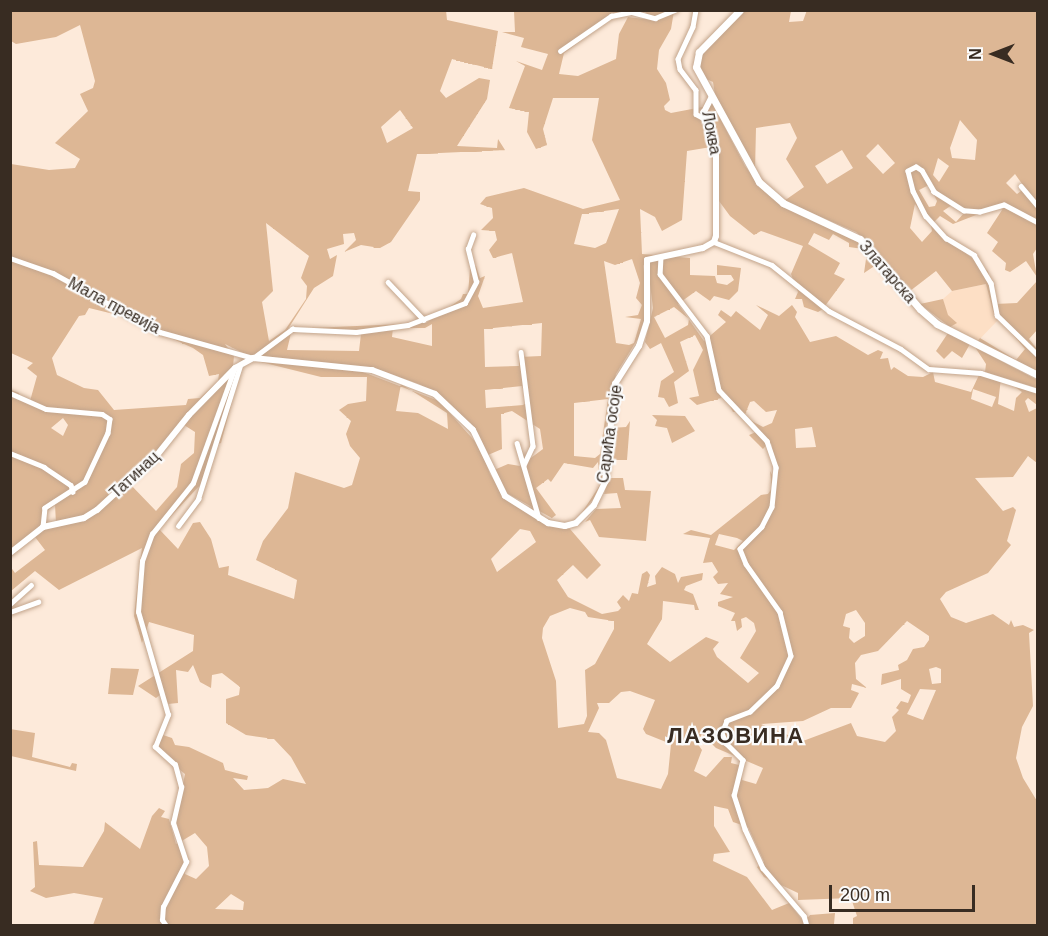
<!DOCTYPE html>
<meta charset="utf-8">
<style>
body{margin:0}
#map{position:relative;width:1048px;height:936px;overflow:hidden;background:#fdeada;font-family:Helvetica,sans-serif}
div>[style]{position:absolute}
.built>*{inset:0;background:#fddfc5}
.green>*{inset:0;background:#ddb795}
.roads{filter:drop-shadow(0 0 2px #c2a48b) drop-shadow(0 0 2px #c2a48b)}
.minor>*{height:4.5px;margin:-2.25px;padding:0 2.25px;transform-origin:2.25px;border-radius:2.25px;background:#fff}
.tertiary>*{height:6px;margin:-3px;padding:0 3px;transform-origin:3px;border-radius:3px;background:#fff}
.secondary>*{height:7px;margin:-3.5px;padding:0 3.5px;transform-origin:3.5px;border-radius:3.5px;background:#fff}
span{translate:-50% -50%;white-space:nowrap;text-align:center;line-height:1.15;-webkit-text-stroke:4.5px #fbfbfb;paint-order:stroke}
.street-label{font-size:16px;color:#382c22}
.district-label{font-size:22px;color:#382c22;font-weight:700;letter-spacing:1.5px}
.frame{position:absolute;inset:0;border:12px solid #382c22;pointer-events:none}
.north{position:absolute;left:964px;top:24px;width:60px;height:60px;-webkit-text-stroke:4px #fbfbfb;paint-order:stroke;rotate:270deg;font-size:16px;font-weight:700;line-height:24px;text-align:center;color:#382c22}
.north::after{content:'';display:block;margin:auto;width:21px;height:27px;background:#382c22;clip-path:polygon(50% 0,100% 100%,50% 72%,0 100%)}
.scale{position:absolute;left:829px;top:885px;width:146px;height:27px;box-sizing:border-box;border:3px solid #382c22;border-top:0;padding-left:8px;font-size:18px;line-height:21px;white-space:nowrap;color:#382c22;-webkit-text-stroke:4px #fbfbfb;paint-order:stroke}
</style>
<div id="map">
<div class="built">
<i style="clip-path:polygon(986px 284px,998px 320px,977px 342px,950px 327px,943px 299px,952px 291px)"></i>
</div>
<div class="green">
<i style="clip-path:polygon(evenodd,446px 10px,447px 20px,498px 31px,492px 69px,452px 59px,440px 91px,446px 98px,479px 78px,490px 80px,487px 99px,457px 146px,497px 148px,498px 139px,505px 150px,417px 154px,408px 191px,420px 192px,420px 200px,391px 242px,380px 248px,361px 245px,344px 252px,356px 240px,354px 233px,343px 234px,344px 244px,327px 249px,330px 259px,337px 255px,333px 276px,314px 288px,288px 329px,426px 323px,461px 299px,463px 294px,468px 294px,470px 269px,476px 266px,480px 278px,485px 276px,478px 296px,483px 308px,523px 302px,512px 253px,493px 258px,489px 250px,497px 240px,495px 231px,481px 230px,493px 218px,492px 208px,480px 204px,486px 197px,524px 188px,583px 209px,620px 200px,592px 140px,599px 98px,553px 98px,543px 129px,547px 145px,536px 149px,527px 132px,529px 112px,509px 108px,525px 66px,516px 61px,542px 70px,548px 54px,521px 47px,524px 38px,502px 32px,515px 32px,514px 11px,621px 11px,564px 53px,559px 74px,578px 76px,616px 59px,619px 34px,628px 17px,644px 19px,646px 11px,674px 11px,671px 29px,659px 50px,657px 69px,666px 83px,670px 100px,664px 106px,665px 110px,671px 113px,713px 105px,745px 166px,763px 190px,853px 237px,879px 263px,864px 273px,867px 252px,863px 249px,849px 247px,849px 243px,833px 234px,829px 240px,814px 233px,808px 244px,840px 263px,834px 274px,845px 279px,825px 306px,841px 320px,823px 309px,818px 312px,804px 307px,802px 299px,795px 299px,798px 292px,791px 274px,803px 246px,761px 231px,754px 235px,730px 216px,719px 201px,711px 147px,687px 151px,682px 220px,662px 231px,655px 217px,640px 209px,642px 254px,690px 258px,690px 275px,715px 276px,717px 283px,727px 285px,734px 280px,731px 275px,717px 275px,717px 265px,741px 268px,738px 291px,729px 300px,714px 296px,710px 301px,696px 291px,678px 304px,704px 341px,726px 322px,718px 315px,721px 310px,731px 317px,736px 311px,760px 330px,768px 315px,756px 305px,779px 316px,792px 305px,797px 312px,795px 317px,810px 342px,836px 336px,868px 355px,878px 350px,883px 352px,880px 359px,888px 358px,891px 370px,894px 367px,908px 376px,923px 377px,933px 372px,935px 382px,971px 392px,979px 375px,1001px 378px,998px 404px,1014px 411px,1016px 398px,1022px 392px,1015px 387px,1037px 391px,1037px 405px,1028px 398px,1025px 401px,1029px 412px,1037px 408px,1037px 463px,1028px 456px,1013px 477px,975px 478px,1003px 511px,1013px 507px,1016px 510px,1007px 541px,1011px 545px,988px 573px,946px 592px,940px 599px,951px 617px,966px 623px,993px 614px,1009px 625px,1011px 620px,1014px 627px,1023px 625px,1034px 630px,1029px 633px,1033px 706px,1022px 727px,1016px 758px,1023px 778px,1037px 801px,1037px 925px,853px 925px,853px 918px,857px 916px,851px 898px,798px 900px,798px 893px,764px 877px,757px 867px,764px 862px,748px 827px,733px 822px,728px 809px,714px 806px,714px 826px,730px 852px,714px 854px,713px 861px,747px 877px,772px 910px,789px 903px,804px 922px,810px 915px,835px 913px,834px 924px,93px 925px,103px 898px,74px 893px,46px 898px,30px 891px,35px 887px,33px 842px,37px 841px,39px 865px,83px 867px,104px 831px,105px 822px,140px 849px,152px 816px,159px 808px,165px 811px,161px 817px,169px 819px,176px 844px,180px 842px,176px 818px,185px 774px,154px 749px,155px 740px,163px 735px,172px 738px,175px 745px,189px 747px,223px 763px,225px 770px,248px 776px,247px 780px,233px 778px,244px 790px,268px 788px,283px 779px,306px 784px,291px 757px,274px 739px,246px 735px,226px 723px,226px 699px,239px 695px,240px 687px,222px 673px,212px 675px,211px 688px,200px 682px,193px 665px,188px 672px,176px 670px,178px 703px,168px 704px,161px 694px,156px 698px,138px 686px,193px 651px,194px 635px,149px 622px,142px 643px,134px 616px,142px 548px,59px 590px,35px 571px,11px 591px,10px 566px,15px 573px,45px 550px,35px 537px,11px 556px,11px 390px,19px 393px,20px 399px,30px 401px,37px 376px,27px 368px,33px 363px,11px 353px,11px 261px,52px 276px,118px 313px,85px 286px,11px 256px,11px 164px,49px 170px,75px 168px,80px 159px,55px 143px,88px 111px,80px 94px,93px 88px,95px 81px,80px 25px,56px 37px,16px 44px,11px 41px,11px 11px,446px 10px,400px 110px,413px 128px,387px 143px,381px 127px,400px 110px,446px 10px,619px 209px,606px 243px,595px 248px,574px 244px,582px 214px,619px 209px,446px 10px,266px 223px,309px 256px,301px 278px,307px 286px,306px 299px,285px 330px,269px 341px,262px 302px,273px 291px,266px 223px,446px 10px,632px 259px,640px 283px,636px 298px,642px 305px,638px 315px,625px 317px,641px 319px,634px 343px,629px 345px,616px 343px,604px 261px,615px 265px,632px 259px,446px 10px,643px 265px,648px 268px,653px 308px,645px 342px,650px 349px,661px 343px,674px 372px,661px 381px,658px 397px,664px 398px,669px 407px,678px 403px,674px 382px,689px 371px,680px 342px,695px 335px,703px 350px,693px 370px,699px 396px,689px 398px,697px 405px,721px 398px,719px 385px,733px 412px,738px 412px,756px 432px,749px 435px,763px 449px,769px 442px,772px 445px,773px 468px,779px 470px,775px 480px,770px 471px,772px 488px,768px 494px,761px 495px,711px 535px,691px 530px,683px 534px,710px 538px,703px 563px,712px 562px,718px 572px,713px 577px,718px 584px,728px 583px,720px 594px,733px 597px,718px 602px,718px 606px,735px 613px,731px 621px,735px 621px,737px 631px,742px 627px,741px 619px,746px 617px,754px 623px,756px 631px,740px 658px,759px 673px,748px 683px,717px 657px,713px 649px,719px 642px,706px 637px,670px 662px,647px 644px,662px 619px,663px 601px,694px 605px,695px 610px,699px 610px,693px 594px,684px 590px,686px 586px,702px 580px,703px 573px,681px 577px,678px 583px,675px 574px,662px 567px,655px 576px,656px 584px,647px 587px,650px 575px,647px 571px,642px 574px,638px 594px,632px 593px,629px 601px,623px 595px,617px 602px,621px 608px,618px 611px,602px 614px,568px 597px,557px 580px,573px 565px,587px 579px,601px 565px,570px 529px,507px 501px,490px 474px,480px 447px,439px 401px,363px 372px,377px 369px,419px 384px,439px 396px,478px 433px,488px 455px,502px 449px,501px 414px,512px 411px,540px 429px,543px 449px,520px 466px,508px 464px,494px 470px,503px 491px,552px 518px,556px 515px,536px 488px,548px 479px,551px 482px,564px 463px,593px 468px,598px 462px,600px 485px,581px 514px,600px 491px,603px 482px,604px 438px,616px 374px,642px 332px,648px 301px,643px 265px,446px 10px,674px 307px,689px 319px,688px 325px,665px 338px,654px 317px,674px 307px,446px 10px,89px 308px,122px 316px,193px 348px,203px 355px,209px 376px,219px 374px,218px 381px,200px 398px,188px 399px,186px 405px,114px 410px,98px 390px,84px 388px,57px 375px,52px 358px,79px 316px,85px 315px,89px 308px,446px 10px,542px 323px,541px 356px,519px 357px,519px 366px,485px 367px,484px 329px,542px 323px,446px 10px,432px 324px,432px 346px,392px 337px,393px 328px,425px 328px,432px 324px,446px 10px,328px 329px,361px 334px,359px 351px,287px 350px,291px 333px,328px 329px,446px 10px,225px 344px,261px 362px,321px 377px,367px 377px,366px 401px,348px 404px,339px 410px,351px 421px,346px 434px,350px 446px,360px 458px,352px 485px,344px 488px,295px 472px,288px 508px,263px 541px,256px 560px,297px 580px,294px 599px,228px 575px,229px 566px,219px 568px,211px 539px,200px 522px,193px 523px,178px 549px,159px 529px,202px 483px,212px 446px,221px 443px,241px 368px,233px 367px,234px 356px,225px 344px,446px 10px,401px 384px,447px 413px,448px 429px,418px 413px,396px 411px,401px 384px,446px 10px,522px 386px,528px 402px,523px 405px,486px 408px,485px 390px,522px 386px,446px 10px,973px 389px,996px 397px,992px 407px,971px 399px,973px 389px,446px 10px,608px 399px,600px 454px,595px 458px,574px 456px,574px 403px,608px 399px,446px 10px,754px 401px,766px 412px,777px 410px,772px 423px,763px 427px,744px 417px,750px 402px,754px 401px,446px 10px,63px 418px,68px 425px,63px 436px,51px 428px,63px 418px,446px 10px,184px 425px,195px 432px,194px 453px,181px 464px,177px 487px,156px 511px,129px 483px,184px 425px,446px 10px,812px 427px,816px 447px,796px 448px,795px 429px,812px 427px,446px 10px,55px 505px,56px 523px,44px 524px,43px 514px,55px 505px,446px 10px,520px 529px,530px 531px,536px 542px,497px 572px,491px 559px,520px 529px,446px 10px,719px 534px,737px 538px,743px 541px,734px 550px,715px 545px,719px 534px,446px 10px,570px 608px,585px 612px,588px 617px,614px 621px,614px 629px,595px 664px,585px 670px,587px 716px,584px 724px,558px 728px,556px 681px,542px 638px,543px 628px,550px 616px,570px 608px,446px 10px,856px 610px,865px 623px,865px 636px,854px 643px,849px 638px,850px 628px,843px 626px,846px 614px,856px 610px,446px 10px,907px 621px,929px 636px,929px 640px,924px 647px,913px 649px,907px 660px,898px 665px,899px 670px,882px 674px,881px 685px,901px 679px,901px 689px,911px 695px,908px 703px,901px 701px,896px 708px,899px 710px,892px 717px,896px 731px,885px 742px,857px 736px,851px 723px,803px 741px,761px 724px,803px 721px,831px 708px,851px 708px,859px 693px,851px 690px,852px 684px,867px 688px,856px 679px,855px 663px,861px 655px,878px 651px,907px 621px,446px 10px,936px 667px,941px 669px,941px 683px,932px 684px,929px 669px,936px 667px,446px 10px,920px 689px,936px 690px,923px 720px,907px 714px,920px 689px,446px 10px,630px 691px,655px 700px,643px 729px,646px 734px,671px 744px,668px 774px,661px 789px,617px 778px,606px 740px,599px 733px,588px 732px,599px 708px,597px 703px,609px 703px,621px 692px,630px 691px,446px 10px,702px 734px,716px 748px,763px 768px,756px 784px,742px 780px,739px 765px,731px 763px,732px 757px,724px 757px,706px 777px,694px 771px,702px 750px,697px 743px,702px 734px,446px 10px,195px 833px,207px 847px,209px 866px,196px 879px,185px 874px,180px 842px,195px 833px,446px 10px,231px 894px,244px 902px,243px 910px,215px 909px,231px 894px)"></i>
<i style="clip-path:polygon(evenodd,807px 10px,1037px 11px,1037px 222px,1025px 220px,1037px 224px,1037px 248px,1033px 254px,1037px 277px,1026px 261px,1010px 272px,1005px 270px,1006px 263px,992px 251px,998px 242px,987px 233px,1002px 210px,999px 206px,953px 224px,940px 216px,931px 225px,988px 271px,995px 304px,1017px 303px,1037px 281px,1037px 330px,1029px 339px,1037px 349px,1037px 372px,977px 342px,980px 338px,1016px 360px,1025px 349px,993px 311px,986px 284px,952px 291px,936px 271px,910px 291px,875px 248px,856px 232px,784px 201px,804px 187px,786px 159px,797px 138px,790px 123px,756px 128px,755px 171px,715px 95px,713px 82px,704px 78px,698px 65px,700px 54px,743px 11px,791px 11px,789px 22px,803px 21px,807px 10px,960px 120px,977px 140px,975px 160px,952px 158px,950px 148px,960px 120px,807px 10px,878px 144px,895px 163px,883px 174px,866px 156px,878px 144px,807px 10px,842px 150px,853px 168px,827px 184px,815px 166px,842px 150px,807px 10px,938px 158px,949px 166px,939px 182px,933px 175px,938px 158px,807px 10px,1015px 174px,1025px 188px,1017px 194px,1006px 183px,1015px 174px,807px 10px,929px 185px,937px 201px,935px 206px,929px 207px,919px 190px,929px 185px,807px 10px,915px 204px,931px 225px,932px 231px,922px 242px,910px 228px,915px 204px,807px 10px,952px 205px,964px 213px,956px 222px,943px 211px,952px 205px)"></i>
<i style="clip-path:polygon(943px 299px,948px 315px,957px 323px,950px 327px,920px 304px)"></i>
<i style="clip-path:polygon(948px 333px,970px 344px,962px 358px,952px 351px,944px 359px,936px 351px)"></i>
<i style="clip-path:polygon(975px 347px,1037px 380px,1037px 388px,985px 372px,986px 364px)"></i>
<i style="clip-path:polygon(652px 415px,685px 416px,695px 431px,672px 443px,667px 428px,655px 426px,657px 420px)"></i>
<i style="clip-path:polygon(630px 421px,627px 460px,609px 460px,611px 428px,626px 427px)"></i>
<i style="clip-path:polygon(609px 478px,623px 478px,625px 490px,651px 491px,646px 541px,599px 537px,590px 520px,585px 522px,596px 509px,621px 508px,617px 493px,604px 494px)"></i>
<i style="clip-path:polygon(111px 668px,139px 669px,133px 695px,108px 694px)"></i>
<i style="clip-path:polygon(10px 729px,35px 733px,32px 757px,70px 767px,72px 763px,77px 764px,76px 771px,11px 756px)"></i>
</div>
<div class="roads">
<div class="minor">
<i style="left:696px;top:10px;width:17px;rotate:100deg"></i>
<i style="left:693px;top:27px;width:35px;rotate:115deg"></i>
<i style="left:678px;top:59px;width:10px;rotate:79deg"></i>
<i style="left:680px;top:69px;width:26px;rotate:53deg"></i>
<i style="left:696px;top:90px;width:24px;rotate:90deg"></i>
<i style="left:696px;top:114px;width:10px;rotate:29deg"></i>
<i style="left:560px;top:51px;width:62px;rotate:-34.5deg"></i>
<i style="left:611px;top:16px;width:21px;rotate:-11deg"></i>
<i style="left:632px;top:12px;width:24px;rotate:15deg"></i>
<i style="left:655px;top:18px;width:22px;rotate:-22deg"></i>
<i style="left:1021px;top:186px;width:26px;rotate:50deg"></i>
<i style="left:1038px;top:223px;width:38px;rotate:-152deg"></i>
<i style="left:1004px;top:205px;width:25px;rotate:164deg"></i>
<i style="left:980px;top:212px;width:16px;rotate:-176deg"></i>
<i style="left:964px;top:211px;width:36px;rotate:-148deg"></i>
<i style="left:934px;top:192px;width:24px;rotate:-120deg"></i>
<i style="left:922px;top:171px;width:7px;rotate:-146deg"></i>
<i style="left:916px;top:167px;width:9px;rotate:153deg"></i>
<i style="left:908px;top:171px;width:21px;rotate:76deg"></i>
<i style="left:913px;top:191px;width:28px;rotate:63deg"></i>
<i style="left:926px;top:216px;width:30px;rotate:48deg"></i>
<i style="left:946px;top:238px;width:33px;rotate:31deg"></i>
<i style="left:974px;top:255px;width:33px;rotate:59deg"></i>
<i style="left:991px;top:283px;width:33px;rotate:79deg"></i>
<i style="left:997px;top:315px;width:57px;rotate:44.3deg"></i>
<i style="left:714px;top:242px;width:62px;rotate:21.6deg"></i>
<i style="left:772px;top:265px;width:73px;rotate:38.9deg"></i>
<i style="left:829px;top:311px;width:81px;rotate:27.8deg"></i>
<i style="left:901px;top:349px;width:34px;rotate:36deg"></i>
<i style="left:929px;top:369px;width:52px;rotate:4.4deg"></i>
<i style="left:981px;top:373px;width:60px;rotate:17.5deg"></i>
<i style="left:661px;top:257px;width:17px;rotate:93deg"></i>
<i style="left:660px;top:274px;width:78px;rotate:52.8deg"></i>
<i style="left:707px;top:336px;width:55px;rotate:77.5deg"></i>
<i style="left:719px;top:390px;width:70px;rotate:46.7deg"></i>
<i style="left:767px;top:441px;width:28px;rotate:71deg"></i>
<i style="left:776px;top:467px;width:40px;rotate:95.7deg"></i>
<i style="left:772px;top:507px;width:22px;rotate:117deg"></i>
<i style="left:762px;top:527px;width:31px;rotate:135deg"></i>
<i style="left:740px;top:549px;width:16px;rotate:68deg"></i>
<i style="left:746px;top:564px;width:59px;rotate:54.7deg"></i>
<i style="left:780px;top:612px;width:45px;rotate:76deg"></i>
<i style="left:791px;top:656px;width:33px;rotate:115deg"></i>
<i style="left:777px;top:686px;width:37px;rotate:136deg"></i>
<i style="left:750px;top:712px;width:25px;rotate:159deg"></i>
<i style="left:727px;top:721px;width:13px;rotate:113deg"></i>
<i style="left:722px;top:733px;width:11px;rotate:68deg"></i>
<i style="left:726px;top:743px;width:24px;rotate:45deg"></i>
<i style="left:743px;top:760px;width:36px;rotate:104deg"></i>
<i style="left:734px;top:795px;width:36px;rotate:72deg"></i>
<i style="left:745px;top:829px;width:43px;rotate:65.2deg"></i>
<i style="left:763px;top:868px;width:63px;rotate:49.5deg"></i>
<i style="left:804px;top:916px;width:10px;rotate:73deg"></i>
<i style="left:10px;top:258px;width:46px;rotate:19.2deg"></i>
<i style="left:53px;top:273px;width:122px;rotate:28.9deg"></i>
<i style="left:160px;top:332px;width:97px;rotate:15.6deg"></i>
<i style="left:253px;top:358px;width:49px;rotate:-36.6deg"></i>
<i style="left:292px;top:329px;width:64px;rotate:2.7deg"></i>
<i style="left:356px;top:332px;width:52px;rotate:-7.7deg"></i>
<i style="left:408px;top:325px;width:61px;rotate:-21.1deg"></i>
<i style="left:465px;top:303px;width:24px;rotate:-62deg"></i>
<i style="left:476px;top:282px;width:34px;rotate:-104deg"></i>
<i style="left:468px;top:249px;width:15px;rotate:-70deg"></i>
<i style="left:388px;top:282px;width:52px;rotate:46.5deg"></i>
<i style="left:521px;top:352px;width:95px;rotate:82.7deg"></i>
<i style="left:533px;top:446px;width:21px;rotate:115deg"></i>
<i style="left:10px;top:393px;width:39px;rotate:24deg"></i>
<i style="left:46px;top:409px;width:56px;rotate:5.1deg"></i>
<i style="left:102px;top:414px;width:9px;rotate:32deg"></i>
<i style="left:110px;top:419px;width:14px;rotate:98deg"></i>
<i style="left:108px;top:433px;width:54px;rotate:115.1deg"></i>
<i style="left:85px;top:482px;width:48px;rotate:147deg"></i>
<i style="left:45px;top:508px;width:19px;rotate:96deg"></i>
<i style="left:517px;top:443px;width:78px;rotate:73.7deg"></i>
<i style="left:10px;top:453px;width:37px;rotate:22deg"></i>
<i style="left:44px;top:467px;width:32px;rotate:34deg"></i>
<i style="left:71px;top:485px;width:7px;rotate:74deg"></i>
<i style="left:178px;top:526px;width:34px;rotate:-53deg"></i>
<i style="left:198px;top:499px;width:139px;rotate:-72.5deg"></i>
<i style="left:10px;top:604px;width:28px;rotate:-42deg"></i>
<i style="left:10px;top:612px;width:30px;rotate:-20deg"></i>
<i style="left:166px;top:926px;width:7px;rotate:-124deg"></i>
<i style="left:162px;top:920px;width:13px;rotate:-86deg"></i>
<i style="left:163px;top:907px;width:51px;rotate:-62.9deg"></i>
<i style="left:186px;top:862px;width:41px;rotate:-108.4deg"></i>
<i style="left:173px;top:823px;width:37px;rotate:-77deg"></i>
<i style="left:181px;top:787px;width:23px;rotate:-105deg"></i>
<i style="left:175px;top:765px;width:27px;rotate:-138deg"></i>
<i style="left:155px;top:747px;width:35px;rotate:-68deg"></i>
<i style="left:168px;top:715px;width:107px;rotate:-106.2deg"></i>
<i style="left:138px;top:612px;width:51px;rotate:-85.5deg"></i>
<i style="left:142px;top:561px;width:29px;rotate:-70deg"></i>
<i style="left:152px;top:534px;width:65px;rotate:-51.2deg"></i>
<i style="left:193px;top:483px;width:120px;rotate:-70.1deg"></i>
</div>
<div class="tertiary">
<i style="left:10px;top:553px;width:42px;rotate:-38.2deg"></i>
<i style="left:43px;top:527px;width:42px;rotate:-12.4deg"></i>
<i style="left:84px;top:518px;width:15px;rotate:-32deg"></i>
<i style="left:97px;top:510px;width:81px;rotate:-42.5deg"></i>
<i style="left:157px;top:455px;width:51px;rotate:-51.3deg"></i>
<i style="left:189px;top:415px;width:66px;rotate:-45.6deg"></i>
<i style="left:235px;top:368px;width:21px;rotate:-29deg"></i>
<i style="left:253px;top:358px;width:120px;rotate:5.8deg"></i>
<i style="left:372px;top:370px;width:67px;rotate:20.9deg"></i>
<i style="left:435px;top:394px;width:52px;rotate:43.5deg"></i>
<i style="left:473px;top:430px;width:73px;rotate:64.1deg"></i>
<i style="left:505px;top:496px;width:51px;rotate:32.1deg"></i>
<i style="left:548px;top:523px;width:17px;rotate:10deg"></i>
<i style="left:565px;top:526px;width:11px;rotate:-15deg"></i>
<i style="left:576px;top:523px;width:25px;rotate:-45deg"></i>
<i style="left:594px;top:505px;width:25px;rotate:-64deg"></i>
<i style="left:605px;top:482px;width:99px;rotate:-84.2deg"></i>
<i style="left:615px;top:384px;width:45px;rotate:-57.7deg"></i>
<i style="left:639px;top:346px;width:26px;rotate:-72deg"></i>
<i style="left:647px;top:321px;width:61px;rotate:-90deg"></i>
<i style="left:647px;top:260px;width:57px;rotate:-12.1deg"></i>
<i style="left:703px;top:248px;width:13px;rotate:-29deg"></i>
<i style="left:714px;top:242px;width:6px;rotate:-72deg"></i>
<i style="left:716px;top:236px;width:83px;rotate:-90deg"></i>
<i style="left:716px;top:153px;width:43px;rotate:-106.3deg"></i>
<i style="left:704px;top:112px;width:16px;rotate:-63deg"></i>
</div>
<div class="secondary">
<i style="left:740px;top:10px;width:59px;rotate:134.3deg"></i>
<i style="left:699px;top:52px;width:15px;rotate:101deg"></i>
<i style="left:696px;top:67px;width:131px;rotate:61.3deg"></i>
<i style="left:759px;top:182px;width:32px;rotate:41deg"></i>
<i style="left:783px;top:203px;width:85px;rotate:25.1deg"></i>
<i style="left:860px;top:239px;width:92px;rotate:49.4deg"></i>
<i style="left:920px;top:309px;width:23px;rotate:41deg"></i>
<i style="left:937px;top:324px;width:113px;rotate:26.8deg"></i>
</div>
</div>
<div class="street-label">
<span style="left:711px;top:133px;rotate:79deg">Локва</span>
<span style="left:887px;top:272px;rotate:49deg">Златарска</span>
<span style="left:114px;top:306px;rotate:28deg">Мала превија</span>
<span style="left:610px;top:434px;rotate:-82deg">Сарића осоје</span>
<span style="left:135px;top:475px;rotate:-43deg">Татинац</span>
</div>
<div class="district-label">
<span style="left:736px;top:736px">ЛАЗОВИНА</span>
</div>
<div class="frame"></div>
<div class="north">N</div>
<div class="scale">200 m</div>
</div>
